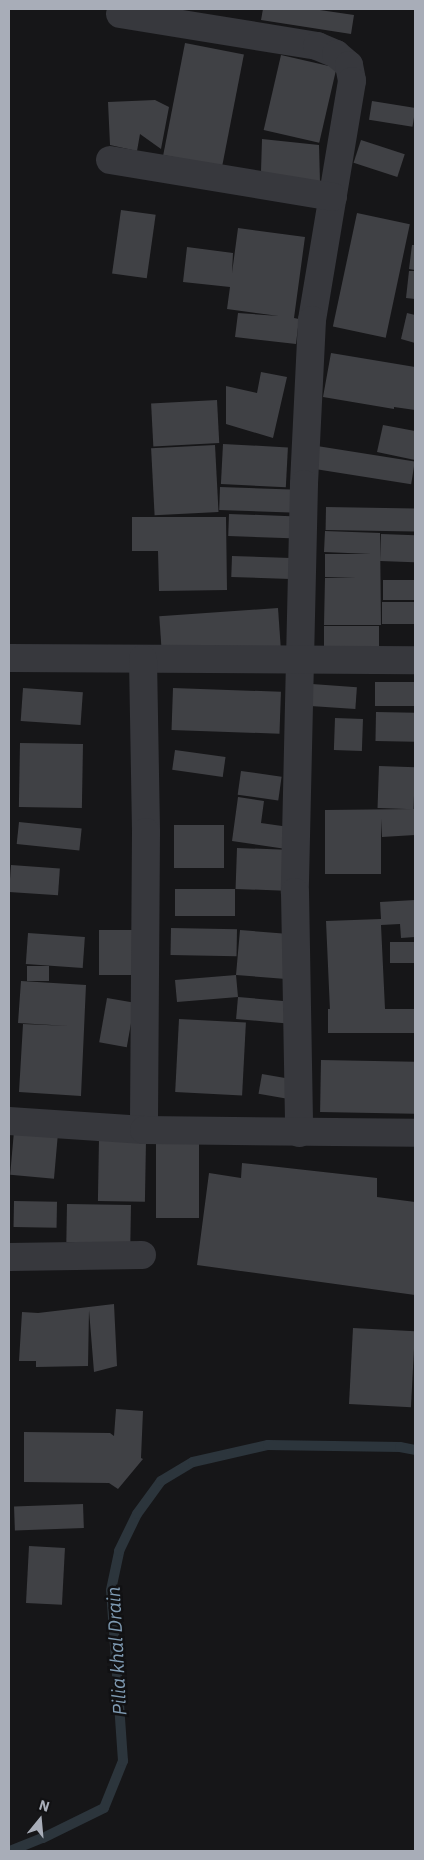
<!DOCTYPE html>
<style>
body{margin:0}
#map{position:relative;width:424px;height:1860px;overflow:hidden;background:#161618;font-family:"IBM Plex Sans",sans-serif}
div>[style]{position:absolute}
.stream>*{height:10px;margin:-5px;padding:0 5px;transform-origin:5px;border-radius:5px;background:#2c353c}
.building>*{inset:0;background:#404145;transform-origin:0 0}
.street>*{height:28px;margin:-14px;padding:0 14px;transform-origin:14px;border-radius:14px;background:#37383d}
span{translate:-50% -50%;white-space:nowrap;text-align:center;line-height:1.15;-webkit-text-stroke:5px #111113;paint-order:stroke}
.water-label{font-size:19px;color:#7f9bb3;font-style:italic}
.frame{position:absolute;inset:0;border:10px solid #a8adb8;pointer-events:none}
.north{position:absolute;left:15px;top:1795px;width:50px;height:50px;-webkit-text-stroke:4px #111113;paint-order:stroke;rotate:17deg;font-size:14px;font-weight:700;line-height:20px;text-align:center;color:#a8adb8}
.north::after{content:'';display:block;margin:auto;width:18px;height:22px;background:#a8adb8;clip-path:polygon(50% 0,100% 100%,50% 72%,0 100%)}
</style>
<div id="map">
<div class="stream">
<i style="left:10px;top:1851px;width:35px;rotate:-22deg"></i>
<i style="left:43px;top:1838px;width:68px;rotate:-26.2deg"></i>
<i style="left:104px;top:1808px;width:51px;rotate:-68deg"></i>
<i style="left:123px;top:1761px;width:171px;rotate:-94deg"></i>
<i style="left:111px;top:1590px;width:40px;rotate:-78deg"></i>
<i style="left:119px;top:1551px;width:41px;rotate:-64.1deg"></i>
<i style="left:137px;top:1514px;width:41px;rotate:-54deg"></i>
<i style="left:161px;top:1481px;width:37px;rotate:-31deg"></i>
<i style="left:193px;top:1462px;width:77px;rotate:-12.8deg"></i>
<i style="left:268px;top:1445px;width:132px;rotate:0.9deg"></i>
<i style="left:400px;top:1447px;width:15px;rotate:11deg"></i>
</div>
<div class="building">
<i style="clip-path:polygon(263px 9px,313px 9px,354px 15px,351px 34px,261px 20px)"></i>
<i style="left:185px;top:43px;width:60px;height:114px;rotate:11deg"></i>
<i style="left:281px;top:55px;width:57px;height:77px;rotate:13deg"></i>
<i style="clip-path:polygon(155px 100px,169px 107px,161px 149px,140px 134px,137px 151px,110px 145px,108px 102px)"></i>
<i style="left:372px;top:101px;width:44px;height:19px;rotate:9deg"></i>
<i style="clip-path:polygon(262px 139px,319px 145px,320px 183px,261px 172px)"></i>
<i style="left:361px;top:140px;width:46px;height:24px;rotate:18deg"></i>
<i style="left:121px;top:210px;width:35px;height:64px;rotate:8deg"></i>
<i style="left:357px;top:213px;width:54px;height:116px;rotate:12deg"></i>
<i style="clip-path:polygon(238px 228px,305px 237px,294px 318px,299px 319px,296px 344px,235px 337px,238px 313px,279px 316px,227px 309px,230px 287px,183px 282px,187px 247px,233px 253px,232px 273px)"></i>
<i style="clip-path:polygon(412px 245px,415px 245px,415px 270px,409px 269px)"></i>
<i style="clip-path:polygon(409px 271px,415px 271px,415px 299px,406px 298px)"></i>
<i style="clip-path:polygon(407px 313px,415px 315px,415px 343px,401px 339px)"></i>
<i style="clip-path:polygon(331px 353px,415px 367px,415px 410px,394px 407px,394px 409px,323px 397px)"></i>
<i style="clip-path:polygon(261px 372px,287px 377px,273px 438px,226px 424px,226px 386px,257px 393px)"></i>
<i style="left:217px;top:400px;width:43px;height:66px;rotate:87deg"></i>
<i style="clip-path:polygon(383px 425px,415px 431px,415px 460px,377px 452px)"></i>
<i style="left:223px;top:444px;width:65px;height:40px;rotate:3deg"></i>
<i style="left:215px;top:445px;width:67px;height:64px;rotate:87deg"></i>
<i style="left:317px;top:446px;width:99px;height:23px;rotate:9deg"></i>
<i style="left:220px;top:487px;width:71px;height:23px;rotate:2deg"></i>
<i style="left:326px;top:507px;width:89px;height:23px;rotate:1deg"></i>
<i style="left:229px;top:514px;width:62px;height:22px;rotate:2deg"></i>
<i style="clip-path:polygon(132px 517px,226px 517px,227px 590px,159px 591px,158px 551px,132px 551px)"></i>
<i style="clip-path:polygon(325px 531px,380px 533px,381px 625px,324px 625px,325px 578px,356px 577px,325px 577px,325px 554px,371px 554px,324px 552px)"></i>
<i style="left:381px;top:534px;width:34px;height:27px;rotate:2deg"></i>
<i style="left:232px;top:556px;width:66px;height:21px;rotate:2deg"></i>
<i style="left:383px;top:580px;width:32px;height:20px"></i>
<i style="left:382px;top:602px;width:33px;height:22px"></i>
<i style="left:278px;top:608px;width:47px;height:119px;rotate:86deg"></i>
<i style="left:324px;top:626px;width:55px;height:33px"></i>
<i style="left:415px;top:682px;width:24px;height:40px;rotate:90deg"></i>
<i style="left:312px;top:684px;width:45px;height:22px;rotate:4deg"></i>
<i style="left:23px;top:688px;width:60px;height:33px;rotate:4deg"></i>
<i style="left:173px;top:688px;width:108px;height:42px;rotate:2deg"></i>
<i style="left:376px;top:712px;width:39px;height:29px;rotate:1deg"></i>
<i style="left:335px;top:718px;width:28px;height:32px;rotate:2deg"></i>
<i style="left:20px;top:743px;width:63px;height:64px;rotate:1deg"></i>
<i style="left:175px;top:750px;width:51px;height:20px;rotate:8deg"></i>
<i style="left:379px;top:766px;width:36px;height:42px;rotate:2deg"></i>
<i style="left:241px;top:771px;width:41px;height:24px;rotate:8deg"></i>
<i style="clip-path:polygon(238px 797px,264px 801px,261px 823px,289px 827px,286px 849px,232px 841px)"></i>
<i style="clip-path:polygon(415px 809px,415px 835px,382px 837px,381px 819px,381px 874px,325px 874px,325px 810px)"></i>
<i style="left:19px;top:822px;width:63px;height:22px;rotate:6deg"></i>
<i style="left:174px;top:825px;width:50px;height:43px"></i>
<i style="left:237px;top:848px;width:49px;height:41px;rotate:2deg"></i>
<i style="left:11px;top:865px;width:49px;height:27px;rotate:4deg"></i>
<i style="left:175px;top:889px;width:60px;height:27px"></i>
<i style="clip-path:polygon(415px 900px,415px 937px,401px 938px,400px 924px,381px 925px,385px 1009px,330px 1011px,326px 921px,381px 919px,380px 902px)"></i>
<i style="left:171px;top:928px;width:66px;height:27px;rotate:1deg"></i>
<i style="left:99px;top:930px;width:37px;height:45px"></i>
<i style="clip-path:polygon(240px 930px,289px 934px,286px 979px,236px 975px,238px 997px,177px 1002px,175px 980px,236px 975px)"></i>
<i style="left:28px;top:933px;width:57px;height:31px;rotate:4deg"></i>
<i style="left:415px;top:942px;width:21px;height:25px;rotate:90deg"></i>
<i style="left:27px;top:966px;width:22px;height:15px"></i>
<i style="clip-path:polygon(21px 981px,86px 985px,81px 1096px,19px 1092px,23px 1024px,69px 1026px,18px 1023px)"></i>
<i style="left:238px;top:997px;width:57px;height:22px;rotate:5deg"></i>
<i style="left:107px;top:998px;width:28px;height:45px;rotate:10deg"></i>
<i style="left:415px;top:1009px;width:24px;height:87px;rotate:90deg"></i>
<i style="left:179px;top:1019px;width:67px;height:73px;rotate:3deg"></i>
<i style="left:321px;top:1060px;width:94px;height:52px;rotate:1deg"></i>
<i style="left:262px;top:1074px;width:35px;height:20px;rotate:10deg"></i>
<i style="left:14px;top:1131px;width:44px;height:44px;rotate:5deg"></i>
<i style="left:99px;top:1139px;width:47px;height:62px;rotate:1deg"></i>
<i style="left:156px;top:1142px;width:43px;height:76px"></i>
<i style="clip-path:polygon(242px 1163px,377px 1178px,377px 1197px,415px 1202px,415px 1295px,197px 1265px,209px 1173px,241px 1178px)"></i>
<i style="left:14px;top:1201px;width:43px;height:26px;rotate:1deg"></i>
<i style="left:67px;top:1204px;width:64px;height:38px;rotate:1deg"></i>
<i style="clip-path:polygon(114px 1304px,117px 1366px,94px 1372px,89px 1310px,88px 1366px,36px 1367px,36px 1361px,19px 1361px,22px 1312px,38px 1313px)"></i>
<i style="left:353px;top:1328px;width:62px;height:76px;rotate:3deg"></i>
<i style="clip-path:polygon(116px 1409px,143px 1411px,141px 1458px,143px 1459px,118px 1489px,109px 1483px,24px 1482px,24px 1432px,110px 1433px,114px 1436px)"></i>
<i style="left:83px;top:1504px;width:24px;height:69px;rotate:88deg"></i>
<i style="left:29px;top:1546px;width:36px;height:57px;rotate:3deg"></i>
</div>
<div class="street">
<i style="left:120px;top:14px;width:200px;rotate:9.2deg"></i>
<i style="left:317px;top:46px;width:21px;rotate:23deg"></i>
<i style="left:336px;top:54px;width:17px;rotate:40deg"></i>
<i style="left:349px;top:65px;width:16px;rotate:79deg"></i>
<i style="left:352px;top:81px;width:242px;rotate:99.5deg"></i>
<i style="left:312px;top:320px;width:164px;rotate:92.8deg"></i>
<i style="left:304px;top:484px;width:408px;rotate:91.3deg"></i>
<i style="left:295px;top:892px;width:241px;rotate:89deg"></i>
<i style="left:110px;top:160px;width:226px;rotate:9.4deg"></i>
<i style="left:9px;top:658px;width:406px;rotate:0.3deg"></i>
<i style="left:143px;top:659px;width:173px;rotate:89deg"></i>
<i style="left:146px;top:832px;width:298px;rotate:90.4deg"></i>
<i style="left:9px;top:1121px;width:135px;rotate:3.8deg"></i>
<i style="left:144px;top:1130px;width:271px;rotate:0.6deg"></i>
<i style="left:9px;top:1257px;width:133px;rotate:-0.9deg"></i>
</div>
<div class="water-label">
<span style="left:117px;top:1651px;rotate:-93deg">Pilia khal Drain</span>
</div>
<div class="frame"></div>
<div class="north">N</div>
</div>
